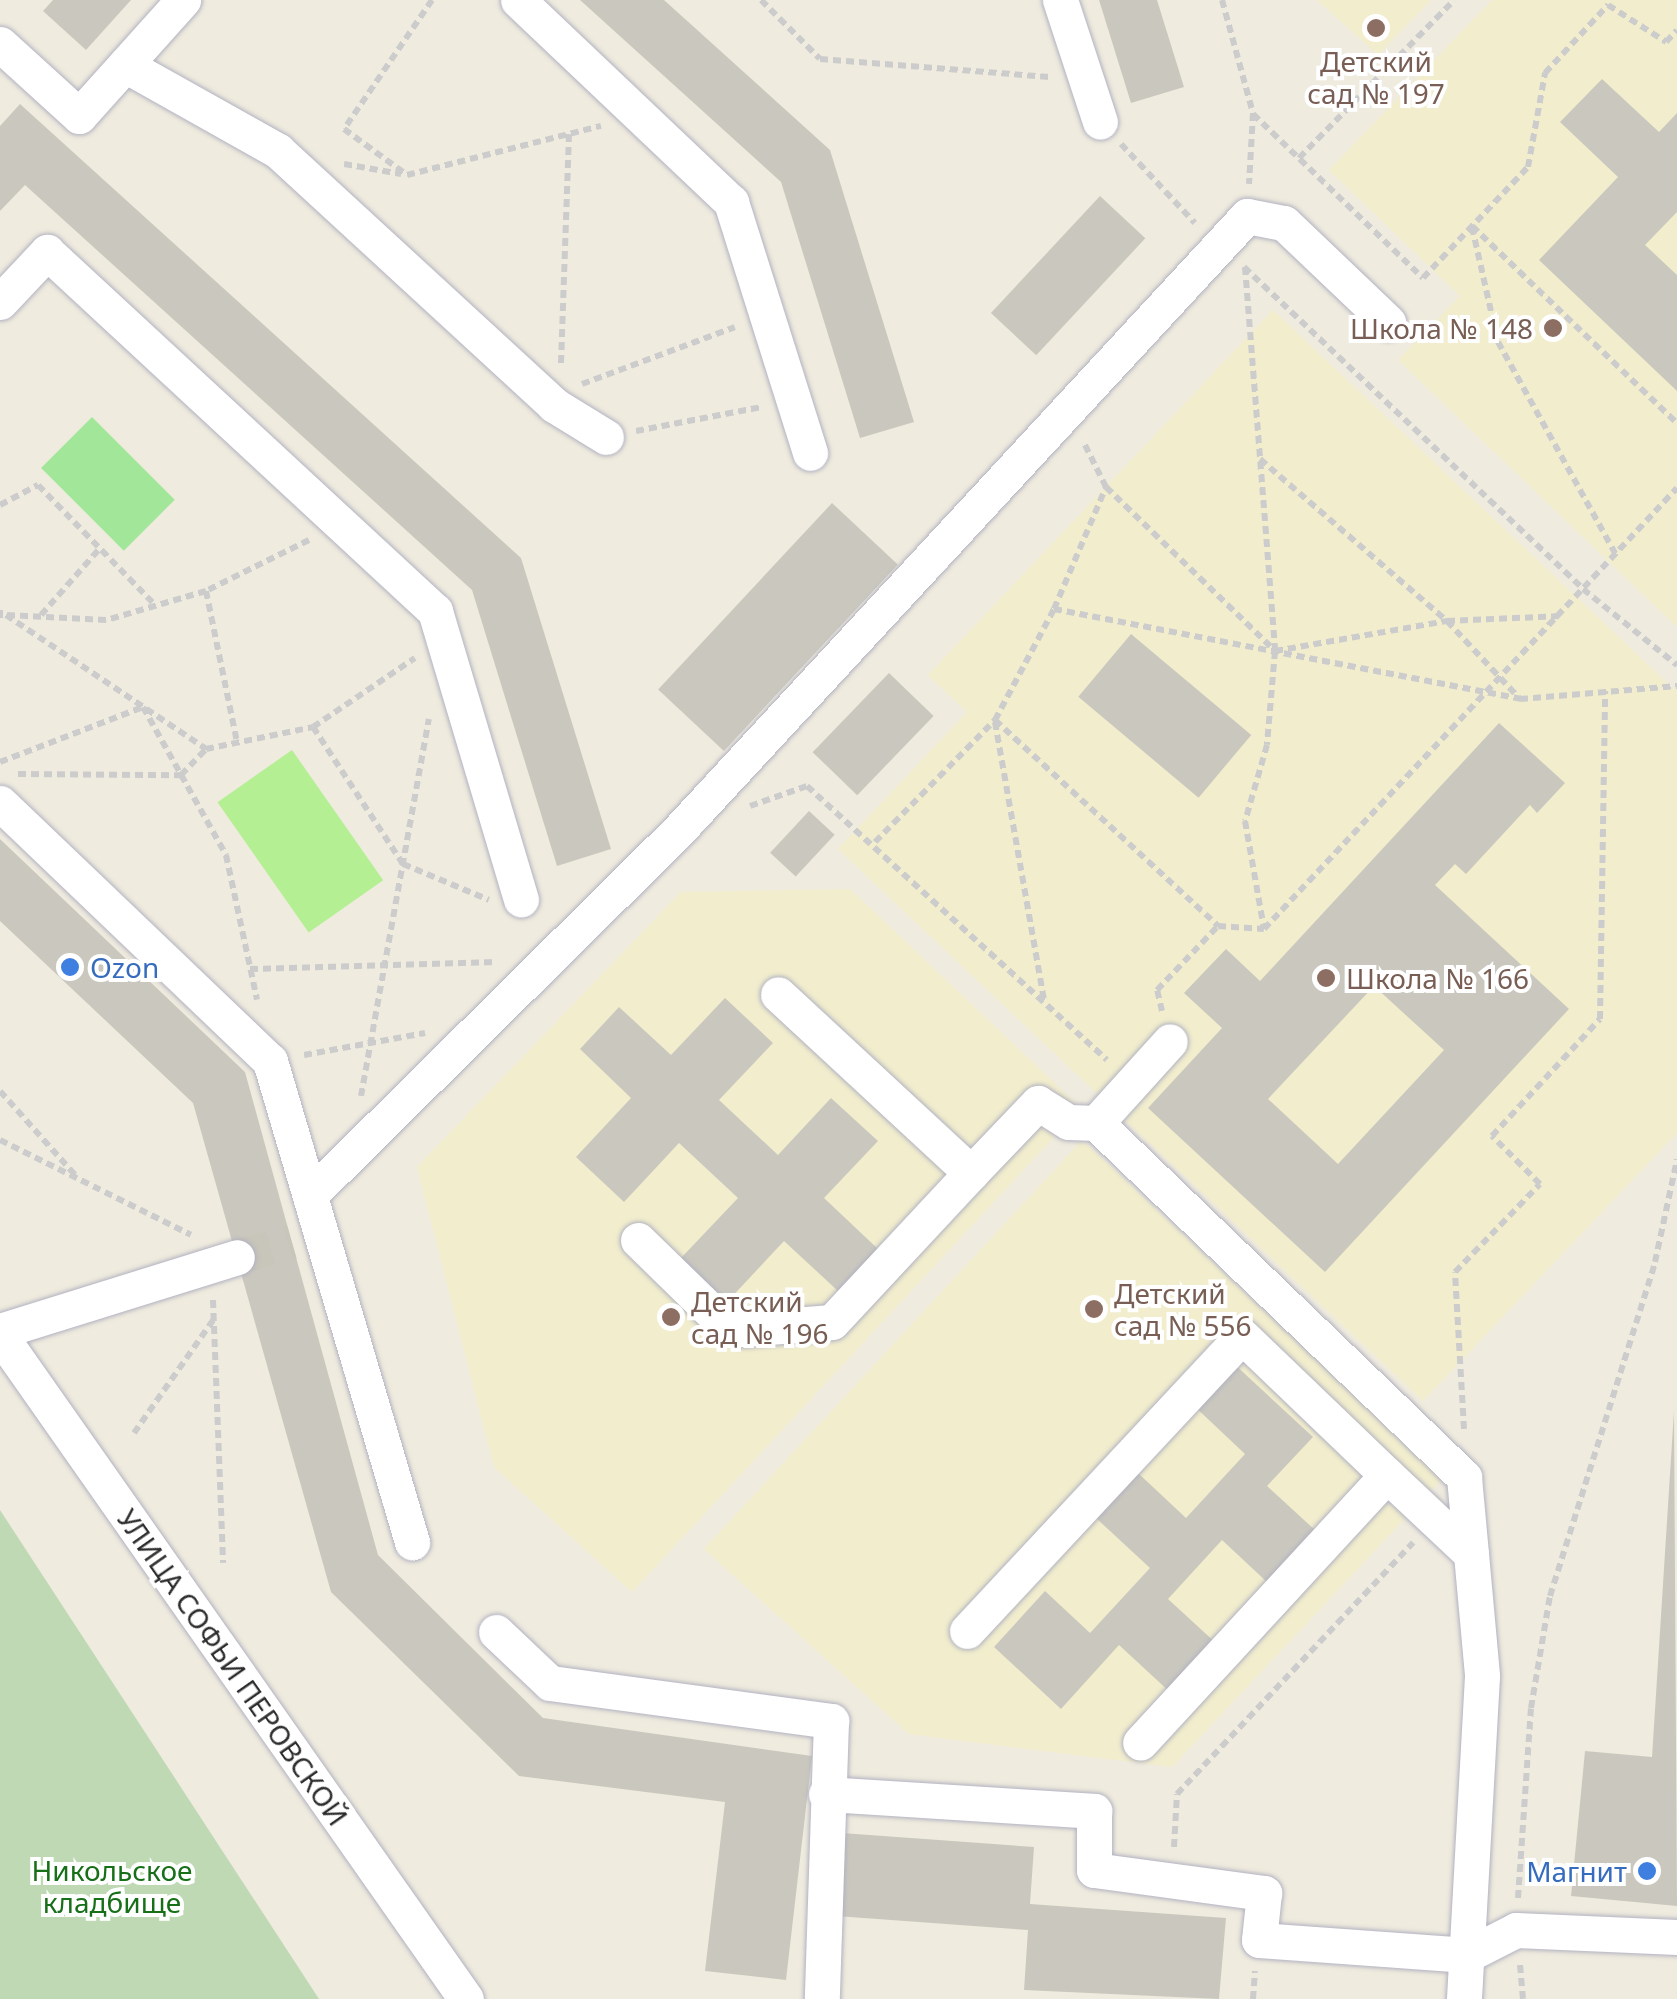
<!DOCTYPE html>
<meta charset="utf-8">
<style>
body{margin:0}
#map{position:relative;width:1677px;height:1999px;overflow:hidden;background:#efebde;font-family:"Noto Sans",sans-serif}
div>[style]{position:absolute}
.education>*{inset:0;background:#f1edcd}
.green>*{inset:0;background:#a2e799;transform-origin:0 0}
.cemetery>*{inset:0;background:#bfd9b5}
.pitch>*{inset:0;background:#b5ef94;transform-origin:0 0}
.building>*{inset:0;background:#cac8be;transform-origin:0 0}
.minor-tunnel>*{height:35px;margin-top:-17.5px;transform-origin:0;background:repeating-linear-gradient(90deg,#c8c5ba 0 35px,transparent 0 53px)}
.path>*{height:6px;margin-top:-3px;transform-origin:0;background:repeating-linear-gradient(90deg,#ccc 0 8px,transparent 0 13px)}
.roads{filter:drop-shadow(0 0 2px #b2b2c1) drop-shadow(0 0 2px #b2b2c1)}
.minor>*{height:35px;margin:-17.5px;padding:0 17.5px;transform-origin:17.5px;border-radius:17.5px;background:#fff}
.dots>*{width:28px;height:28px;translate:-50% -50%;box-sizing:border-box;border:5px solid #fff;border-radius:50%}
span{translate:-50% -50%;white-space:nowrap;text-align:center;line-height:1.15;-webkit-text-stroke:8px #fff;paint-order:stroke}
.education-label{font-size:28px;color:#785e54}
.right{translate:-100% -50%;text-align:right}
.left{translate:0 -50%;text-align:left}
.shop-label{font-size:28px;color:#366cbe}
.street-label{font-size:28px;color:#2c2c2c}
.park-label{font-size:28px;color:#176f18}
</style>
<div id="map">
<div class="education">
<i style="clip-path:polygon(1317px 0,1431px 0,1378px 55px)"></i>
<i style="clip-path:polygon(1492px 0,1677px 0,1677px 627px,1398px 360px,1460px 296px,1329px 170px)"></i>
<i style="clip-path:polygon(1273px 310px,1677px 692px,1677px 1133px,1423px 1401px,838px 849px,967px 712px,928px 675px)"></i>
<i style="clip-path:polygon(850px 889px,1081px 1108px,632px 1592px,494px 1467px,417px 1167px,681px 892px)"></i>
<i style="clip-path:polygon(1082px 1140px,1443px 1478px,1172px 1767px,909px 1734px,704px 1549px)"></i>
</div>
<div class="green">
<i style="left:92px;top:417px;width:117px;height:72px;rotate:45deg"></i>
</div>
<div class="cemetery">
<i style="clip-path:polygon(0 1510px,319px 1999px,0 1999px)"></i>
</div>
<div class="pitch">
<i style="left:292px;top:750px;width:159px;height:91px;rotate:55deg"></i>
</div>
<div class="building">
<i style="clip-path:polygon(53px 0,131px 0,86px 50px,43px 11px)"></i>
<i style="clip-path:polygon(580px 0,664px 0,830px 150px,914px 422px,860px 438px,781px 182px)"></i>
<i style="clip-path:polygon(1099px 0,1157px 0,1184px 87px,1131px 103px)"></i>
<i style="clip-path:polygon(1602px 79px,1659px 132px,1677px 113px,1677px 212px,1645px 245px,1677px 275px,1677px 391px,1539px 260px,1618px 177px,1560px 122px)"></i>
<i style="clip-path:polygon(20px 104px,521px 558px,611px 849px,557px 866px,472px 590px,25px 185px,0 211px,0 126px)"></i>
<i style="left:1100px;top:196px;width:62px;height:160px;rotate:43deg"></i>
<i style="left:832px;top:503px;width:90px;height:255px;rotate:43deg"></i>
<i style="left:1131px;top:634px;width:157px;height:82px;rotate:40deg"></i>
<i style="left:889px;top:673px;width:62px;height:110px;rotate:44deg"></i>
<i style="clip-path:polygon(evenodd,1499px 723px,1565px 783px,1537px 813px,1530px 805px,1466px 874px,1455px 864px,1435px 885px,1569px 1009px,1325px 1272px,1148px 1108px,1222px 1028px,1184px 993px,1226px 949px,1260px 981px,1499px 723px,1374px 986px,1444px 1050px,1338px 1164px,1268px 1099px,1374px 986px)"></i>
<i style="left:809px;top:811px;width:35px;height:57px;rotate:43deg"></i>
<i style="clip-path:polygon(0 839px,245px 1072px,378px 1555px,543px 1718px,812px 1756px,786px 1980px,705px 1971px,725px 1802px,519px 1776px,331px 1592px,193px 1103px,0 921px)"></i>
<i style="clip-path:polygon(725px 998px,773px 1043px,719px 1100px,778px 1155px,831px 1098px,878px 1141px,824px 1198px,878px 1249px,838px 1291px,784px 1241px,727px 1302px,681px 1258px,738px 1198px,679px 1143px,624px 1202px,576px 1157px,631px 1098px,580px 1049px,619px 1007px,671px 1055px)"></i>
<i style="clip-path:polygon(1231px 1361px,1313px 1437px,1267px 1486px,1316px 1531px,1268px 1583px,1222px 1540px,1168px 1599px,1218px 1645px,1172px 1694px,1119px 1645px,1061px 1709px,994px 1647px,1045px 1591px,1090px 1633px,1150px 1568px,1096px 1518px,1138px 1473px,1186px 1518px,1245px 1454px,1192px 1404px)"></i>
<i style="clip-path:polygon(1674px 1411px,1677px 1906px,1571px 1896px,1585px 1751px,1652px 1757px)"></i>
<i style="clip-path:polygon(842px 1833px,1034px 1847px,1030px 1904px,1226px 1918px,1219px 1999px,1024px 1990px,1028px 1930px,836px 1916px)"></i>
</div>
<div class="minor-tunnel">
<i style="left:237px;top:1257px;width:57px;rotate:-16.2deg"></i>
</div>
<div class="path">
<i style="left:432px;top:0;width:156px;rotate:124.3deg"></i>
<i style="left:344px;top:129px;width:78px;rotate:36.1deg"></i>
<i style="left:407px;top:175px;width:200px;rotate:-14.2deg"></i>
<i style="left:761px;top:0;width:83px;rotate:45deg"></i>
<i style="left:820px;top:59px;width:230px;rotate:4.5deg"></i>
<i style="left:1222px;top:0;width:117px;rotate:74.7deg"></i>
<i style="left:1253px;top:113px;width:71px;rotate:93.2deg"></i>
<i style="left:1253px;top:114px;width:236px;rotate:44deg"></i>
<i style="left:1423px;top:278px;width:153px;rotate:-46.6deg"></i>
<i style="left:1528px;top:167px;width:96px;rotate:-79.7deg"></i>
<i style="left:1545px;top:73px;width:93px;rotate:-47.2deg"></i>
<i style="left:1608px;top:5px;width:69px;rotate:32.5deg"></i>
<i style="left:1666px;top:42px;width:16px;rotate:-47deg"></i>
<i style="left:1121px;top:144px;width:108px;rotate:46.9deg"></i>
<i style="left:1299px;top:158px;width:221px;rotate:-45.5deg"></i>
<i style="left:344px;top:164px;width:58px;rotate:10deg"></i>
<i style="left:1472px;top:226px;width:284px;rotate:43.9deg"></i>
<i style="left:1472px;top:227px;width:118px;rotate:77.3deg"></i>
<i style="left:1498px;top:342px;width:244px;rotate:61deg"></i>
<i style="left:1244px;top:267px;width:468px;rotate:43.5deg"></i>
<i style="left:1583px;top:589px;width:121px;rotate:39deg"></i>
<i style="left:1245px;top:267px;width:385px;rotate:85.5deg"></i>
<i style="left:1275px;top:651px;width:94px;rotate:94.9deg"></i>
<i style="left:1267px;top:745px;width:79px;rotate:106.1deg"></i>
<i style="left:1245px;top:821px;width:110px;rotate:80deg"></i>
<i style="left:561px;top:363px;width:229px;rotate:-88deg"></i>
<i style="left:582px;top:384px;width:163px;rotate:-20.4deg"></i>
<i style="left:636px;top:431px;width:128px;rotate:-10.8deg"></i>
<i style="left:1260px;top:459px;width:247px;rotate:40.9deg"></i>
<i style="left:1447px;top:621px;width:105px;rotate:46.9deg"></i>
<i style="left:1106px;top:487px;width:235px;rotate:44.1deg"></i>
<i style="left:1275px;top:651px;width:175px;rotate:-9.9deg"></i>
<i style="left:1447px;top:621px;width:114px;rotate:-2.5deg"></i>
<i style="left:0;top:505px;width:43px;rotate:-27.8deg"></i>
<i style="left:38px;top:485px;width:168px;rotate:45.7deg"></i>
<i style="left:309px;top:540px;width:115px;rotate:153.7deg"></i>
<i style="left:206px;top:591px;width:104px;rotate:163.8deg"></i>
<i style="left:106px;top:620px;width:100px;rotate:-177.1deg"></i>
<i style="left:6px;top:615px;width:241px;rotate:33.8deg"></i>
<i style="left:206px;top:749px;width:109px;rotate:-11.6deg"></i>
<i style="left:313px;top:727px;width:164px;rotate:56.7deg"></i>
<i style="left:403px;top:864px;width:93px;rotate:22.7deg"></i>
<i style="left:206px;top:591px;width:154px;rotate:78.4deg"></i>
<i style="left:1054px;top:609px;width:475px;rotate:10.9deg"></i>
<i style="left:1520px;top:699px;width:158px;rotate:-4.7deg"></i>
<i style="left:0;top:610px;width:11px;rotate:90deg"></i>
<i style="left:41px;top:615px;width:89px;rotate:-48.6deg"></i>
<i style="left:995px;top:720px;width:304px;rotate:42.7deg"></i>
<i style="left:995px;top:722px;width:282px;rotate:80deg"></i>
<i style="left:313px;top:727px;width:123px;rotate:-34.1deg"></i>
<i style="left:0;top:762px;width:153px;rotate:-21deg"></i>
<i style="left:143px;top:707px;width:170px;rotate:60.7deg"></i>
<i style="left:226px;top:855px;width:148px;rotate:77.9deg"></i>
<i style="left:18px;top:774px;width:163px;rotate:0.4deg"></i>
<i style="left:181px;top:775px;width:36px;rotate:-46deg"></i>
<i style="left:750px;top:806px;width:60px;rotate:-19.3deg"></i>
<i style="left:807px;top:786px;width:406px;rotate:42.4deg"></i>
<i style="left:875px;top:842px;width:171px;rotate:-45.5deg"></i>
<i style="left:995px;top:720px;width:126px;rotate:-62deg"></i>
<i style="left:1054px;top:609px;width:133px;rotate:-66.9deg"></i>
<i style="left:1106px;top:487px;width:49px;rotate:-116.6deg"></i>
<i style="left:250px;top:969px;width:247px;rotate:-1.6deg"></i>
<i style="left:1162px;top:1011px;width:22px;rotate:-103deg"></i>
<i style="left:1157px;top:990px;width:88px;rotate:-46.4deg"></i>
<i style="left:1218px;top:926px;width:46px;rotate:3.7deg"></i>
<i style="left:1264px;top:929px;width:604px;rotate:-46.88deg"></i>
<i style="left:304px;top:1055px;width:123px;rotate:-10.3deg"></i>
<i style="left:0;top:1091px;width:113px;rotate:48.2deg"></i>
<i style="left:361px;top:1096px;width:383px;rotate:-79.8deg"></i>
<i style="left:0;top:1140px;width:213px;rotate:26.4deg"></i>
<i style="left:213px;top:1300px;width:263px;rotate:87.8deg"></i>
<i style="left:1464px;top:1429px;width:157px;rotate:-93.3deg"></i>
<i style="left:1455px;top:1272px;width:122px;rotate:-46deg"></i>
<i style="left:1540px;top:1184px;width:68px;rotate:-135deg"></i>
<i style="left:1492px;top:1136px;width:159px;rotate:-47.3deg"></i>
<i style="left:1600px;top:1019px;width:328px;rotate:-89.1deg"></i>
<i style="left:134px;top:1433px;width:138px;rotate:-55deg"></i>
<i style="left:1174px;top:1847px;width:53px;rotate:-86.8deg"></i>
<i style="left:1177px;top:1794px;width:345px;rotate:-46.8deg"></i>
<i style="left:1518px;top:1898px;width:190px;rotate:-86.1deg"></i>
<i style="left:1531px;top:1708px;width:114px;rotate:-80.4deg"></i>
<i style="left:1550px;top:1596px;width:350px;rotate:-72.5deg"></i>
<i style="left:1655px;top:1262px;width:105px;rotate:-77.9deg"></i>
<i style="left:1520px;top:1965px;width:34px;rotate:85deg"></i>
<i style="left:1253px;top:1999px;width:28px;rotate:-86deg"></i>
</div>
<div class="roads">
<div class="minor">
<i style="left:518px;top:0;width:294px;rotate:43.5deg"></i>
<i style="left:731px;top:202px;width:263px;rotate:72.5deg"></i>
<i style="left:1060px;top:0;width:128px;rotate:71.8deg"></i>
<i style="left:0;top:44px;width:107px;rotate:42.3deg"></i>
<i style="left:79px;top:116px;width:156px;rotate:-48.1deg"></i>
<i style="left:125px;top:65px;width:176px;rotate:29.3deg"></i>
<i style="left:278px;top:151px;width:375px;rotate:42.6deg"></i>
<i style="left:554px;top:405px;width:61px;rotate:31.6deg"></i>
<i style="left:0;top:302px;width:69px;rotate:-46.8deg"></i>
<i style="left:47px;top:252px;width:529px;rotate:42.78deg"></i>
<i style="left:435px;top:611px;width:301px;rotate:73.4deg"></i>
<i style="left:0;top:803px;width:373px;rotate:43.7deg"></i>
<i style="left:270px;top:1061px;width:502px;rotate:73.55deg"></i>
<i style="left:1096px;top:1123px;width:110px;rotate:-47.9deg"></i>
<i style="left:971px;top:1173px;width:97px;rotate:-46.3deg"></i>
<i style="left:1038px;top:1103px;width:36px;rotate:32deg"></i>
<i style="left:1069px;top:1122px;width:27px;rotate:2deg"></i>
<i style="left:1096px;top:1123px;width:511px;rotate:43.89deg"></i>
<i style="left:1464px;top:1477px;width:200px;rotate:84.8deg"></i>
<i style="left:1482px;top:1676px;width:324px;rotate:93.2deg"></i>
<i style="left:310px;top:1195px;width:518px;rotate:-44.69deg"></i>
<i style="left:678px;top:831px;width:838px;rotate:-47.22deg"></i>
<i style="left:1247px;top:216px;width:38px;rotate:11deg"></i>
<i style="left:1284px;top:223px;width:144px;rotate:43.6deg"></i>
<i style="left:638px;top:1240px;width:109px;rotate:44.3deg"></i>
<i style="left:716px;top:1316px;width:30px;rotate:26deg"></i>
<i style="left:743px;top:1329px;width:89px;rotate:-4.5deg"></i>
<i style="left:832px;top:1322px;width:204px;rotate:-47deg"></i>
<i style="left:971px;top:1173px;width:263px;rotate:-137.2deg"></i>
<i style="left:0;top:1331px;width:248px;rotate:-17.3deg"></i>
<i style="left:0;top:1335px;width:811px;rotate:54.94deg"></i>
<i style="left:1387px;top:1475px;width:115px;rotate:43.2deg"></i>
<i style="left:967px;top:1631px;width:403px;rotate:-47deg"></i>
<i style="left:1242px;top:1336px;width:201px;rotate:43.8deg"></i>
<i style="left:1387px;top:1475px;width:364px;rotate:132.7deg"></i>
<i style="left:496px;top:1632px;width:74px;rotate:43.4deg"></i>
<i style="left:550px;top:1683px;width:284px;rotate:7.7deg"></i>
<i style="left:831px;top:1721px;width:278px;rotate:91.9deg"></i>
<i style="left:826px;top:1794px;width:269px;rotate:3.6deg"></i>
<i style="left:1094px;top:1811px;width:59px;rotate:90deg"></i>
<i style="left:1094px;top:1870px;width:172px;rotate:7.7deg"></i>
<i style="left:1264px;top:1893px;width:47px;rotate:96.1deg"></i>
<i style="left:1259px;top:1940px;width:209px;rotate:4.1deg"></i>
<i style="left:1467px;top:1955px;width:55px;rotate:-27deg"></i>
<i style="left:1516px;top:1930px;width:161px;rotate:2.5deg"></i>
</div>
</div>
<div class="dots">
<i style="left:1376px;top:28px;background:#8d6e63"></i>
<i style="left:1553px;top:328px;background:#8d6e63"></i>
<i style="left:70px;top:967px;background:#3f7fe0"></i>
<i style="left:1326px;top:978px;background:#8d6e63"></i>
<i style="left:1094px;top:1309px;background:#8d6e63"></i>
<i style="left:671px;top:1317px;background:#8d6e63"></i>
<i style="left:1647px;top:1871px;background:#3f7fe0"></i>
</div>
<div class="education-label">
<span style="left:1376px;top:77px">Детский<br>сад № 197</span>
<span class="right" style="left:1533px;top:328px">Школа № 148</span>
<span class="left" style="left:1346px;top:978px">Школа № 166</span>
<span class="left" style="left:1114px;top:1309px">Детский<br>сад № 556</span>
<span class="left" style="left:691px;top:1317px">Детский<br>сад № 196</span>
</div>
<div class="shop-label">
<span class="left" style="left:90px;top:967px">Ozon</span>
<span class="right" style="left:1627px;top:1871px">Магнит</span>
</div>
<div class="street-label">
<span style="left:233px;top:1667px;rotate:55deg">УЛИЦА СОФЬИ ПЕРОВСКОЙ</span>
</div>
<div class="park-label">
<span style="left:112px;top:1886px">Никольское<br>кладбище</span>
</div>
</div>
